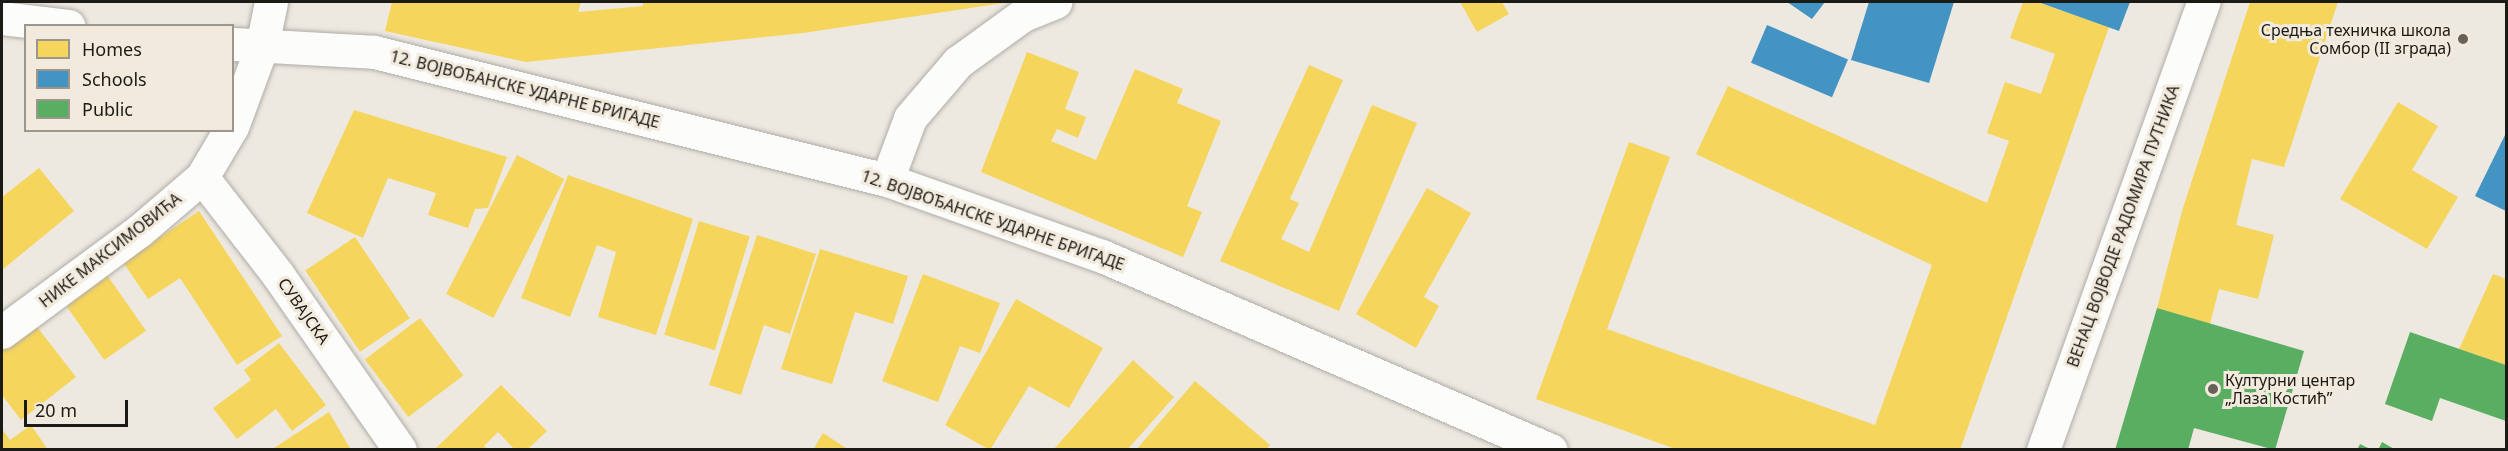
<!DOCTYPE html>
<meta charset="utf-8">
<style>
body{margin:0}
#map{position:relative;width:2508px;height:451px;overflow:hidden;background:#ede9e1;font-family:"Noto Sans",sans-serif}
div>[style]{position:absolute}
.homes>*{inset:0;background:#f6d55c;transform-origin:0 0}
.schools>*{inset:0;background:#4393c3;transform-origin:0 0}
.public>*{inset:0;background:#5aae61}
.roads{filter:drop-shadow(0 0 2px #b0aca7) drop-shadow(0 0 2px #b0aca7)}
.street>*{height:33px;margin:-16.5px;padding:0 16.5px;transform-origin:16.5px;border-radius:16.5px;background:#fcfcfa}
.secondary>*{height:33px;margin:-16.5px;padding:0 16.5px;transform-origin:16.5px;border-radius:16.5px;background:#fcfcfa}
.dots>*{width:16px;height:16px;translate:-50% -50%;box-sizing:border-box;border:3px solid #f2eadc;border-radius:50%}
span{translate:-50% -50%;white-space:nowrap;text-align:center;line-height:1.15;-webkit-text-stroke:6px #f2eadc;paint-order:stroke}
.poi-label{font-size:16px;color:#1c1a15}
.right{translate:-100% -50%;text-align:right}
.left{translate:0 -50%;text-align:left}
.street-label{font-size:16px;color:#1c1a15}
.frame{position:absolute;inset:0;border:3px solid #1c1a15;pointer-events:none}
.legend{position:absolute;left:24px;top:24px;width:210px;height:108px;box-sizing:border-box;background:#f2eadc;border:2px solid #9c978c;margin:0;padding:8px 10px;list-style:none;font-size:18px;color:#1c1a15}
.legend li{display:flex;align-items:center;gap:12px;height:30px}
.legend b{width:30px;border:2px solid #9c978c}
.scale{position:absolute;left:24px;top:400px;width:104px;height:27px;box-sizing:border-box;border:3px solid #1c1a15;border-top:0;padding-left:8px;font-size:18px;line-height:21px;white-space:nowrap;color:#1c1a15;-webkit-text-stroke:4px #f2eadc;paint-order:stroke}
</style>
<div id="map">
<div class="homes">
<i style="clip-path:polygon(392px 2px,581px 2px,578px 12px,643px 6px,643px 2px,1004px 3px,803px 33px,526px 62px,385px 31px)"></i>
<i style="clip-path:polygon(1460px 2px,1502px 2px,1509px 14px,1477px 32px)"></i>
<i style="clip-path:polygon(2023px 2px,2037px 2px,2109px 27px,1960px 450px,1678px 450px,1536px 399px,1629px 142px,1670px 157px,1607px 329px,1875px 425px,1932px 265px,1696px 154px,1728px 86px,1987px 203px,2009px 141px,1987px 133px,2005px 82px,2041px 94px,2055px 54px,2010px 38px)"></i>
<i style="clip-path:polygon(2250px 2px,2338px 2px,2284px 167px,2252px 159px,2236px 225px,2274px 235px,2258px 299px,2219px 289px,2210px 324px,2157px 308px,2182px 211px)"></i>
<i style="clip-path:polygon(1027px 52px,1079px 72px,1065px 109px,1086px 117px,1078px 138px,1057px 129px,1051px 141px,1096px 160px,1135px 69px,1183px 89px,1177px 103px,1221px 121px,1187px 206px,1202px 212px,1183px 257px,981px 172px)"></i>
<i style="clip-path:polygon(1309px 65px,1343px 80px,1290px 199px,1299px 203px,1281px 239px,1309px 252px,1372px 105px,1417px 123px,1339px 311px,1220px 261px)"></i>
<i style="clip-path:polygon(2398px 102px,2438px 126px,2412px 170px,2458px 197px,2427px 249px,2340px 199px)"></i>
<i style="clip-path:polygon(354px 110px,507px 157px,488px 208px,475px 209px,468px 228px,428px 215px,436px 193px,388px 178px,363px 238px,307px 213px)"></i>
<i style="left:517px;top:155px;width:53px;height:156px;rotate:27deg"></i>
<i style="clip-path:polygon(39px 168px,74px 211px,2px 270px,2px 197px)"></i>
<i style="clip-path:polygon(568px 175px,693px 219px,656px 335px,598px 317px,616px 252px,597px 245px,570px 317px,521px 298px)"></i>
<i style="clip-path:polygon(1427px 188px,1471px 213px,1424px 297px,1439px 306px,1416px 348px,1356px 314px)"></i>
<i style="clip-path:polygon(199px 211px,282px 336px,237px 365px,180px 278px,148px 299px,123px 262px)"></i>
<i style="left:699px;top:221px;width:53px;height:119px;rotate:17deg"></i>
<i style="clip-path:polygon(757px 235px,816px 254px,790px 334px,764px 325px,741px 395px,709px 385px)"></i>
<i style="left:355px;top:237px;width:98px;height:60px;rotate:56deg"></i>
<i style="clip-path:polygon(820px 249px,908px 276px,893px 324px,855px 312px,832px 384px,781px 369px)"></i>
<i style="clip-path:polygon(923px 274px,1000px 303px,980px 353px,960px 346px,938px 402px,882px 381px)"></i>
<i style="clip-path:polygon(2493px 274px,2506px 279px,2506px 365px,2459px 349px)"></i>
<i style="left:107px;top:275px;width:68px;height:51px;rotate:55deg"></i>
<i style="clip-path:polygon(1016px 299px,1103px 348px,1069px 408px,1029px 386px,990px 450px,945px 425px)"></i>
<i style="left:420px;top:318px;width:72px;height:69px;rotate:53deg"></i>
<i style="clip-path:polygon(34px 323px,76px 377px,21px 420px,2px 395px,2px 347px)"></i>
<i style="clip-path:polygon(279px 343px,326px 405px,292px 431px,276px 409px,237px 439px,213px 408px,251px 380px,244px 370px)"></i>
<i style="clip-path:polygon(1133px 360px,1174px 397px,1127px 450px,1053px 450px)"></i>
<i style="clip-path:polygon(1195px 381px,1270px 445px,1266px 450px,1136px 450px)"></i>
<i style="clip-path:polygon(501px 385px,547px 431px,527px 450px,515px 450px,498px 432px,484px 446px,488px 450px,434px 450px)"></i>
<i style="clip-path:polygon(329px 412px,351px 450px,271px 450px)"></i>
<i style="clip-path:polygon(31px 425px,48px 450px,2px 450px,2px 429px,10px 440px)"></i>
<i style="clip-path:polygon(823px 433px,849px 450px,813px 450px)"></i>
</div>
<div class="schools">
<i style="clip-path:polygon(1787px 2px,1825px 2px,1812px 19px)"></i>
<i style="clip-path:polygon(1869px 2px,1954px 2px,1929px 83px,1851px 60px)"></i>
<i style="clip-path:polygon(2038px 2px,2130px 2px,2119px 31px)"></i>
<i style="left:1767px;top:25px;width:88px;height:41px;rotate:23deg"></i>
<i style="clip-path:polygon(2506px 133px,2506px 211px,2475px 196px)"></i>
</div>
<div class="public">
<i style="clip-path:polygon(2157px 308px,2304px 351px,2275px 450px,2194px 428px,2188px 450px,2115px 450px)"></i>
<i style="clip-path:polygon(2410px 332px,2506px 365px,2506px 421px,2440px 398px,2432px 421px,2385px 404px)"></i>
<i style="clip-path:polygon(2382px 442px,2396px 450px,2378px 450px)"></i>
<i style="clip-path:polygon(2360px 444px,2372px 450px,2357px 450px)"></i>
</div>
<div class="roads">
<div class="street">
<i style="left:232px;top:127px;width:86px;rotate:-69.7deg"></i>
<i style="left:262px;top:46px;width:45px;rotate:-78.4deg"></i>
<i style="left:202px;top:177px;width:124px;rotate:52.2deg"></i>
<i style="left:278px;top:275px;width:213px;rotate:55.1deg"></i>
<i style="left:887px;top:180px;width:66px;rotate:-69.6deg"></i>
<i style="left:910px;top:118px;width:74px;rotate:-49.4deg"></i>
<i style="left:958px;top:62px;width:80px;rotate:-35.9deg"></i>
<i style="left:1023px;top:15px;width:35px;rotate:-22deg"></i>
<i style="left:2px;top:332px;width:170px;rotate:-36.4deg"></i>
<i style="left:139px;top:231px;width:83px;rotate:-40.6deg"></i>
<i style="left:202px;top:177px;width:55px;rotate:-59.2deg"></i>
</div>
<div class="secondary">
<i style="left:2px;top:18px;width:67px;rotate:6.8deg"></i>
<i style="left:232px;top:44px;width:142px;rotate:3.2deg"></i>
<i style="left:374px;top:52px;width:529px;rotate:14.01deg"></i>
<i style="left:887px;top:180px;width:228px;rotate:19.5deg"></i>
<i style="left:1102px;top:256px;width:489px;rotate:23.4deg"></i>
<i style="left:2043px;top:450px;width:476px;rotate:-70.3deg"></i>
</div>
</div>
<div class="dots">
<i style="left:2463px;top:39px;background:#65625c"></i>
<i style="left:2213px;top:389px;background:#65625c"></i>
</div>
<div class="poi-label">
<span class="right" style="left:2451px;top:39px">Средња техничка школа<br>Сомбор (II зграда)</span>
<span class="left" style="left:2225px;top:389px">Културни центар<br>„Лаза Костић”</span>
</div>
<div class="street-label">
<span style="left:525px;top:89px;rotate:14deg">12. ВОЈВОЂАНСКЕ УДАРНЕ БРИГАДЕ</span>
<span style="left:993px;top:220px;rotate:19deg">12. ВОЈВОЂАНСКЕ УДАРНЕ БРИГАДЕ</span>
<span style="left:2123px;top:226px;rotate:-70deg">ВЕНАЦ ВОЈВОДЕ РАДОМИРА ПУТНИКА</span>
<span style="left:110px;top:250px;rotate:-38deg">НИКЕ МАКСИМОВИЋА</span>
<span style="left:304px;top:311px;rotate:55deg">СУВАЈСКА</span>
</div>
<div class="frame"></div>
<ul class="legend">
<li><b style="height:16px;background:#f6d55c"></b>Homes</li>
<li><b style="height:16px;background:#4393c3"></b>Schools</li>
<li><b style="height:16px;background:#5aae61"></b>Public</li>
</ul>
<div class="scale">20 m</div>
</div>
